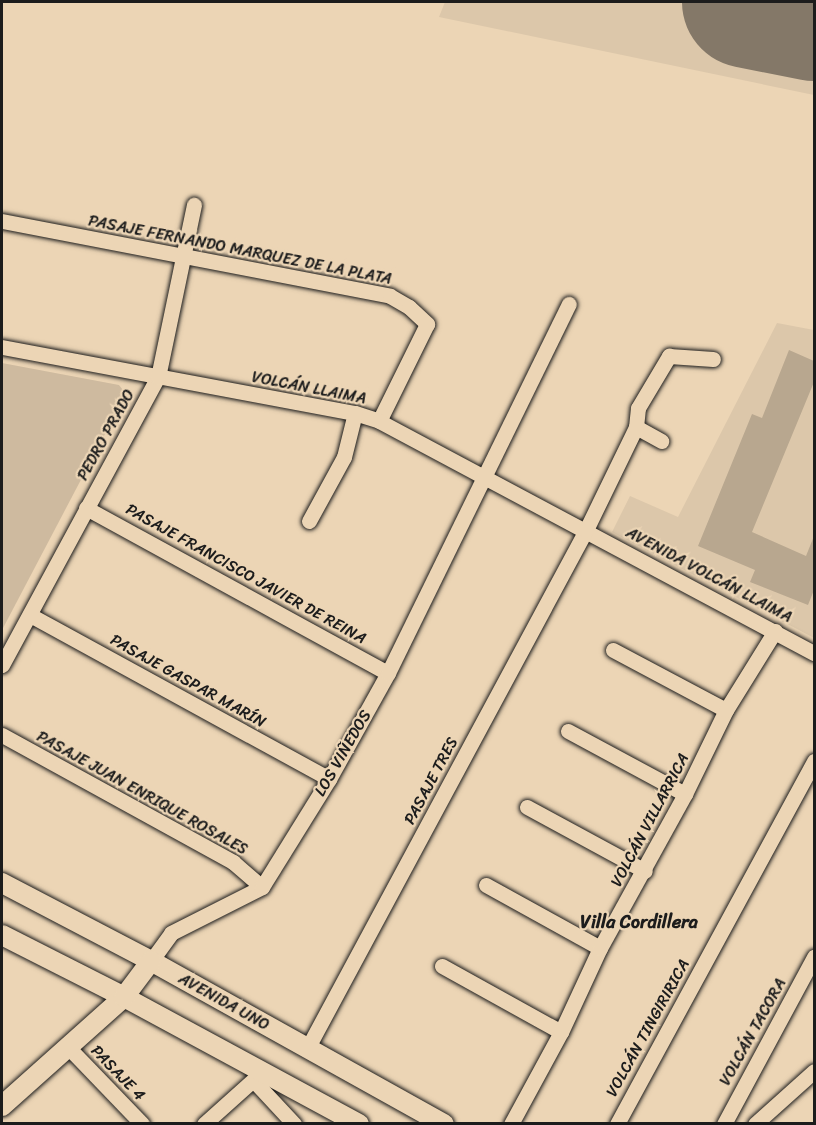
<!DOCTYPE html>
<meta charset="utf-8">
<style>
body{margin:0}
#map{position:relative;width:816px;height:1125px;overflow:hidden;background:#ecd5b5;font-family:Sriracha,sans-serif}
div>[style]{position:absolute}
.built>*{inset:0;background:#dcc7aa}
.green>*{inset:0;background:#ceba9f}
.runway>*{height:132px;margin:-66px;padding:0 66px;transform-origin:66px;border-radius:66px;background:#847868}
.building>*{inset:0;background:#b8a78f}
.roads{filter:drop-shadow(0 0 2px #1c1c1c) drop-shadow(0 0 2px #1c1c1c)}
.minor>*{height:15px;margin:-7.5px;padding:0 7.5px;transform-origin:7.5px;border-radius:7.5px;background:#ecd5b5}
.tertiary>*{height:20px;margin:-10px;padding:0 10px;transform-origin:10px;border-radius:10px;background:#ecd5b5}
span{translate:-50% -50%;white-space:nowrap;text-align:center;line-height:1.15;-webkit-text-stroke:4.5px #ecd5b5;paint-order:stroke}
.street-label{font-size:16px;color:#1c1c1c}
.neighbourhood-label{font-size:18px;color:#1c1c1c;font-weight:700}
.frame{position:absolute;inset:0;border:3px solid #1c1c1c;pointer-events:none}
</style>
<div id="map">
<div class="built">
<i style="clip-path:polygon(445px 2px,814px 2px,814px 95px,439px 17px)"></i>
<i style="clip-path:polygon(777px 323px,814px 330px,814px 638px,612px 532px,630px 496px,678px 517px)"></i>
</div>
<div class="green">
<i style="clip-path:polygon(2px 363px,119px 385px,126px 394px,2px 630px)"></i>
</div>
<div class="runway">
<i style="left:748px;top:2px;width:67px;rotate:11.1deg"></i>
</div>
<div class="building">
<i style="clip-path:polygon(789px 350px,814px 361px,814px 382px,752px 532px,806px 556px,814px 536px,814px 590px,808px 605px,750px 582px,755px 570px,698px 546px,752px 414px,762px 418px)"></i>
</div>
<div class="roads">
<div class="minor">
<i style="left:2px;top:221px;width:395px;rotate:10.9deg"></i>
<i style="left:390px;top:296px;width:22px;rotate:30deg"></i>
<i style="left:409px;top:307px;width:25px;rotate:43deg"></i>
<i style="left:427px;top:324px;width:108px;rotate:116.3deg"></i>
<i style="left:2px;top:347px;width:359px;rotate:10.6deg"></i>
<i style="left:355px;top:413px;width:25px;rotate:18deg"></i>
<i style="left:379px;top:421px;width:493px;rotate:28.1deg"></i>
<i style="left:636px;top:427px;width:29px;rotate:29deg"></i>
<i style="left:86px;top:508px;width:344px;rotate:28.7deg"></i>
<i style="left:309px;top:521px;width:73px;rotate:-61.3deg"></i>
<i style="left:344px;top:457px;width:45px;rotate:-76deg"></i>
<i style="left:30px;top:615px;width:341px;rotate:28.7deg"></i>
<i style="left:613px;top:650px;width:128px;rotate:28deg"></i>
<i style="left:2px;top:665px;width:328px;rotate:-61.6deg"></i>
<i style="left:158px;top:377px;width:176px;rotate:-78.2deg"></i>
<i style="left:568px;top:731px;width:133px;rotate:28.3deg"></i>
<i style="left:2px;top:735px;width:264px;rotate:28.8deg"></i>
<i style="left:233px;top:862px;width:38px;rotate:41deg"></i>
<i style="left:527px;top:807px;width:134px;rotate:28.5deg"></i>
<i style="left:486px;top:885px;width:130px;rotate:28.9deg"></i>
<i style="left:151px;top:961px;width:34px;rotate:-54deg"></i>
<i style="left:171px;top:933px;width:102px;rotate:-26.8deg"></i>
<i style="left:262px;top:887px;width:127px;rotate:-58.2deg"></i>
<i style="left:329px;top:779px;width:121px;rotate:-60.9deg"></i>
<i style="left:388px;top:673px;width:411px;rotate:-63.9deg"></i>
<i style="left:442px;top:966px;width:136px;rotate:29deg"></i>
<i style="left:68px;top:1047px;width:107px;rotate:46.1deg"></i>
<i style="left:307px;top:1049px;width:589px;rotate:-61.74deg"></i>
<i style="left:586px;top:530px;width:114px;rotate:-64.1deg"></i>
<i style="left:636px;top:427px;width:19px;rotate:-84deg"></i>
<i style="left:638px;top:408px;width:61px;rotate:-59.2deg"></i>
<i style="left:669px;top:356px;width:44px;rotate:3.9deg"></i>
<i style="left:254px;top:1081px;width:59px;rotate:47.1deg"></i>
<i style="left:204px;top:1124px;width:79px;rotate:-41.9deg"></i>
<i style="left:511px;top:1124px;width:105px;rotate:-61.5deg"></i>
<i style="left:561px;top:1032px;width:93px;rotate:-65.1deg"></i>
<i style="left:600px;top:948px;width:176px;rotate:-61.1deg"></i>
<i style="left:685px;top:794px;width:93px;rotate:-64deg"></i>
<i style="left:726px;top:710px;width:93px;rotate:-58.2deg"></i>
<i style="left:617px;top:1124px;width:413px;rotate:-61.5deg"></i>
<i style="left:724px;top:1124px;width:190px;rotate:-61.7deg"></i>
<i style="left:755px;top:1124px;width:79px;rotate:-41.9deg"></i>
</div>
<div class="tertiary">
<i style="left:2px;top:883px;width:168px;rotate:27.6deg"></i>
<i style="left:151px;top:961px;width:335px;rotate:29.1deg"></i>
<i style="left:2px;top:935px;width:137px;rotate:26.9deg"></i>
<i style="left:124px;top:997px;width:267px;rotate:28.4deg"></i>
<i style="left:2px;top:1106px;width:164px;rotate:-41.8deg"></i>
<i style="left:124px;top:997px;width:45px;rotate:-53.1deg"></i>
</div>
</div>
<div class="street-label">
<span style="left:240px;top:250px;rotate:11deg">PASAJE FERNANDO MARQUEZ DE LA PLATA</span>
<span style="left:309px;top:388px;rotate:11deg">VOLCÁN LLAIMA</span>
<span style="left:106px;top:435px;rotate:-61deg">PEDRO PRADO</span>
<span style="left:246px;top:574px;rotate:29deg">PASAJE FRANCISCO JAVIER DE REINA</span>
<span style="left:709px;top:575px;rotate:28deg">AVENIDA VOLCÁN LLAIMA</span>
<span style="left:188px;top:681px;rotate:29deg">PASAJE GASPAR MARÍN</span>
<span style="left:343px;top:753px;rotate:-60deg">LOS VIÑEDOS</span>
<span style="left:431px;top:781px;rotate:-62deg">PASAJE TRES</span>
<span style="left:142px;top:793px;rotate:29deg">PASAJE JUAN ENRIQUE ROSALES</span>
<span style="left:650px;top:820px;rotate:-62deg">VOLCÁN VILLARRICA</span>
<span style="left:224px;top:1002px;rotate:29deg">AVENIDA UNO</span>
<span style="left:648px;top:1028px;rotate:-61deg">VOLCÁN TINGIRIRICA</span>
<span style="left:753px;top:1032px;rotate:-61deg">VOLCÁN TACORA</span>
<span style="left:118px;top:1073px;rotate:46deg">PASAJE 4</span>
</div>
<div class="neighbourhood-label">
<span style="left:639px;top:922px">Villa Cordillera</span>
</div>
<div class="frame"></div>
</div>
